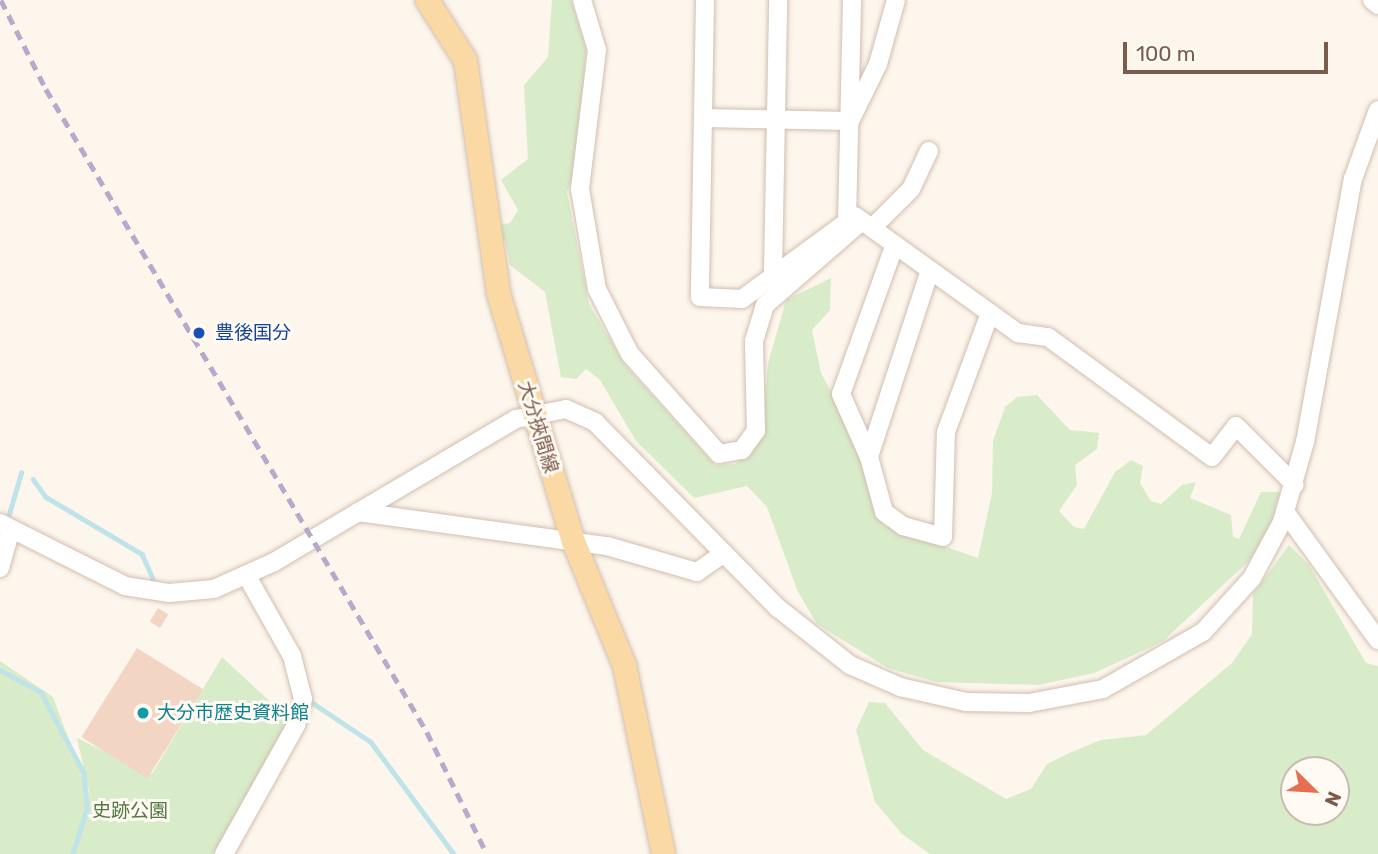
<!DOCTYPE html>
<meta charset="utf-8">
<style>
body{margin:0}
#map{position:relative;width:1378px;height:854px;overflow:hidden;background:#fdf6ec;font-family:Rubik,"Noto Sans JP",sans-serif}
div>[style]{position:absolute}
.green>*{inset:0;background:#d8ecc9}
.stream>*{height:4.5px;margin:-2.25px;padding:0 2.25px;transform-origin:2.25px;border-radius:2.25px;background:#bfe3e8}
.building>*{inset:0;background:#f3d5c3;transform-origin:0 0}
.roads{filter:drop-shadow(0 0 2px #d1beb0) drop-shadow(0 0 2px #d1beb0)}
.minor>*{height:18px;margin:-9px;padding:0 9px;transform-origin:9px;border-radius:9px;background:#fff}
.major>*{height:23px;margin:-11.5px;padding:0 11.5px;transform-origin:11.5px;border-radius:11.5px;background:#fbd9a5}
.rail>*{height:4.5px;margin-top:-2.25px;transform-origin:0;background:repeating-linear-gradient(90deg,#b9a8c9 0 10px,transparent 0 17px)}
.dots>*{width:19px;height:19px;translate:-50% -50%;box-sizing:border-box;border:4px solid #fffaf3;border-radius:50%}
span{translate:-50% -50%;white-space:nowrap;text-align:center;line-height:1.15;-webkit-text-stroke:6px #fffaf3;paint-order:stroke}
.transit-label{font-size:19px;color:#164399}
.left{translate:0 -50%;text-align:left}
.street-label{font-size:19px;color:#7a5c4d}
.culture-label{font-size:19px;color:#0d838f}
.park-label{font-size:19px;color:#537a41}
.north{position:absolute;left:1280px;top:756px;width:70px;height:70px;box-sizing:border-box;background:#fffaf3;border:2px solid #cabbb1;border-radius:50%;rotate:114deg;font-size:19px;font-weight:700;line-height:28px;text-align:center;color:#7a5c4d}
.north::after{content:'';display:block;margin:auto;width:24px;height:32px;background:#e76f51;clip-path:polygon(50% 0,100% 100%,50% 72%,0 100%)}
.scale{position:absolute;left:1123px;top:42px;width:205px;height:32px;box-sizing:border-box;border:4px solid #7a5c4d;border-top:0;padding-left:9px;font-size:21px;line-height:24px;white-space:nowrap;color:#7a5c4d;-webkit-text-stroke:5px #fffaf3;paint-order:stroke}
</style>
<div id="map">
<div class="green">
<i style="clip-path:polygon(552px 0,571px 0,586px 48px,578px 164px,567px 192px,589px 304px,625px 365px,715px 465px,735px 464px,761px 437px,768px 364px,786px 300px,831px 278px,830px 310px,812px 330px,821px 373px,853px 433px,883px 525px,978px 558px,992px 493px,993px 441px,1005px 407px,1017px 397px,1037px 395px,1070px 430px,1099px 433px,1097px 449px,1075px 465px,1077px 485px,1059px 511px,1074px 527px,1084px 529px,1115px 472px,1131px 460px,1143px 466px,1140px 483px,1151px 501px,1161px 504px,1182px 485px,1196px 482px,1190px 498px,1231px 515px,1233px 537px,1239px 539px,1261px 492px,1280px 492px,1271px 524px,1250px 560px,1162px 642px,1094px 673px,1039px 685px,936px 682px,888px 668px,817px 624px,798px 592px,767px 507px,747px 486px,694px 498px,636px 441px,600px 380px,586px 369px,576px 379px,561px 377px,545px 292px,510px 265px,505px 241px,498px 238px,496px 226px,510px 223px,518px 210px,501px 180px,528px 159px,524px 85px,548px 57px)"></i>
<i style="clip-path:polygon(evenodd,1289px 545px,1309px 565px,1366px 663px,1378px 666px,1378px 854px,930px 854px,902px 834px,875px 802px,856px 730px,869px 702px,885px 703px,923px 750px,1006px 799px,1031px 789px,1047px 764px,1067px 754px,1101px 740px,1146px 735px,1232px 663px,1252px 634px,1253px 594px,1289px 545px,1294px 770px,1336px 770px,1336px 812px,1294px 812px,1294px 770px)"></i>
<i style="clip-path:polygon(222px 657px,291px 721px,217px 854px,0 854px,0 661px,53px 697px,90px 796px,77px 738px,152px 774px)"></i>
</div>
<div class="stream">
<i style="left:33px;top:479px;width:22px;rotate:54deg"></i>
<i style="left:46px;top:497px;width:112px;rotate:30.7deg"></i>
<i style="left:142px;top:554px;width:27px;rotate:66deg"></i>
<i style="left:9px;top:514px;width:43px;rotate:-73.7deg"></i>
<i style="left:0;top:670px;width:47px;rotate:28.2deg"></i>
<i style="left:41px;top:692px;width:92px;rotate:62deg"></i>
<i style="left:84px;top:773px;width:36px;rotate:85deg"></i>
<i style="left:87px;top:809px;width:47px;rotate:107.3deg"></i>
<i style="left:310px;top:701px;width:73px;rotate:33.9deg"></i>
<i style="left:371px;top:742px;width:139px;rotate:53.5deg"></i>
</div>
<div class="building">
<i style="left:158px;top:608px;width:12px;height:16px;rotate:31deg"></i>
<i style="left:137px;top:648px;width:78px;height:105px;rotate:32deg"></i>
</div>
<div class="roads">
<div class="minor">
<i style="left:582px;top:0;width:52px;rotate:73.3deg"></i>
<i style="left:597px;top:50px;width:140px;rotate:97deg"></i>
<i style="left:580px;top:189px;width:101px;rotate:80.4deg"></i>
<i style="left:597px;top:289px;width:73px;rotate:63.1deg"></i>
<i style="left:630px;top:354px;width:134px;rotate:48.3deg"></i>
<i style="left:719px;top:454px;width:23px;rotate:-10deg"></i>
<i style="left:742px;top:450px;width:24px;rotate:-54deg"></i>
<i style="left:756px;top:431px;width:90px;rotate:-91.3deg"></i>
<i style="left:754px;top:341px;width:38px;rotate:-73deg"></i>
<i style="left:765px;top:305px;width:128px;rotate:-40.9deg"></i>
<i style="left:705px;top:0;width:297px;rotate:91deg"></i>
<i style="left:700px;top:297px;width:42px;rotate:2.7deg"></i>
<i style="left:742px;top:299px;width:130px;rotate:-36.3deg"></i>
<i style="left:847px;top:222px;width:222px;rotate:-88.7deg"></i>
<i style="left:1372px;top:0;width:8px;rotate:40deg"></i>
<i style="left:703px;top:118px;width:147px;rotate:1.2deg"></i>
<i style="left:850px;top:121px;width:64px;rotate:-63.8deg"></i>
<i style="left:878px;top:64px;width:66px;rotate:-74.3deg"></i>
<i style="left:855px;top:216px;width:201px;rotate:35.7deg"></i>
<i style="left:1018px;top:333px;width:30px;rotate:8deg"></i>
<i style="left:1048px;top:337px;width:203px;rotate:36.2deg"></i>
<i style="left:1212px;top:457px;width:39px;rotate:-52deg"></i>
<i style="left:1236px;top:426px;width:83px;rotate:45deg"></i>
<i style="left:872px;top:228px;width:55px;rotate:-45deg"></i>
<i style="left:911px;top:189px;width:42px;rotate:-64.7deg"></i>
<i style="left:930px;top:270px;width:197px;rotate:108.1deg"></i>
<i style="left:869px;top:457px;width:57px;rotate:74.7deg"></i>
<i style="left:884px;top:512px;width:24px;rotate:36deg"></i>
<i style="left:903px;top:526px;width:41px;rotate:15.4deg"></i>
<i style="left:943px;top:537px;width:105px;rotate:-88.4deg"></i>
<i style="left:946px;top:432px;width:127px;rotate:-69.7deg"></i>
<i style="left:773px;top:271px;width:271px;rotate:-88.9deg"></i>
<i style="left:869px;top:457px;width:69px;rotate:-114deg"></i>
<i style="left:841px;top:394px;width:159px;rotate:-70.2deg"></i>
<i style="left:358px;top:512px;width:251px;rotate:7.8deg"></i>
<i style="left:607px;top:546px;width:94px;rotate:16.1deg"></i>
<i style="left:697px;top:572px;width:33px;rotate:-35deg"></i>
<i style="left:1286px;top:513px;width:157px;rotate:54.1deg"></i>
<i style="left:0;top:523px;width:140px;rotate:26.7deg"></i>
<i style="left:125px;top:586px;width:45px;rotate:9deg"></i>
<i style="left:169px;top:593px;width:45px;rotate:-5.1deg"></i>
<i style="left:214px;top:589px;width:66px;rotate:-24.2deg"></i>
<i style="left:274px;top:562px;width:281px;rotate:-30.6deg"></i>
<i style="left:516px;top:419px;width:51px;rotate:-11.3deg"></i>
<i style="left:566px;top:409px;width:32px;rotate:24deg"></i>
<i style="left:595px;top:422px;width:261px;rotate:45.5deg"></i>
<i style="left:778px;top:608px;width:92px;rotate:38.4deg"></i>
<i style="left:850px;top:665px;width:55px;rotate:23.7deg"></i>
<i style="left:900px;top:687px;width:68px;rotate:12.8deg"></i>
<i style="left:966px;top:702px;width:63px;rotate:0.9deg"></i>
<i style="left:1029px;top:703px;width:75px;rotate:-10.7deg"></i>
<i style="left:1103px;top:689px;width:115px;rotate:-29.7deg"></i>
<i style="left:1203px;top:632px;width:73px;rotate:-47.8deg"></i>
<i style="left:1252px;top:578px;width:64px;rotate:-61.8deg"></i>
<i style="left:1282px;top:522px;width:83px;rotate:-74deg"></i>
<i style="left:1305px;top:442px;width:267px;rotate:-79.7deg"></i>
<i style="left:1353px;top:179px;width:73px;rotate:-70.1deg"></i>
<i style="left:0;top:568px;width:41px;rotate:-74.2deg"></i>
<i style="left:224px;top:854px;width:148px;rotate:-60.8deg"></i>
<i style="left:296px;top:725px;width:27px;rotate:-75deg"></i>
<i style="left:303px;top:699px;width:44px;rotate:-104.3deg"></i>
<i style="left:292px;top:656px;width:92px;rotate:-119.4deg"></i>
</div>
<div class="major">
<i style="left:427px;top:0;width:71px;rotate:57.7deg"></i>
<i style="left:465px;top:60px;width:235px;rotate:81.9deg"></i>
<i style="left:498px;top:293px;width:259px;rotate:73.2deg"></i>
<i style="left:573px;top:541px;width:134px;rotate:67.6deg"></i>
<i style="left:624px;top:665px;width:193px;rotate:78.3deg"></i>
</div>
</div>
<div class="rail">
<i style="left:1px;top:0;width:100px;rotate:63.2deg"></i>
<i style="left:46px;top:89px;width:747px;rotate:59.35deg"></i>
<i style="left:427px;top:732px;width:136px;rotate:63.8deg"></i>
</div>
<div class="dots">
<i style="left:199px;top:333px;background:#1a4fb4"></i>
<i style="left:143px;top:713px;background:#0f9aa8"></i>
</div>
<div class="transit-label">
<span class="left" style="left:215px;top:333px">豊後国分</span>
</div>
<div class="street-label">
<span style="left:538px;top:427px;rotate:73deg">大分挾間線</span>
</div>
<div class="culture-label">
<span class="left" style="left:157px;top:713px">大分市歴史資料館</span>
</div>
<div class="park-label">
<span style="left:130px;top:811px">史跡公園</span>
</div>
<div class="north">N</div>
<div class="scale">100 m</div>
</div>
